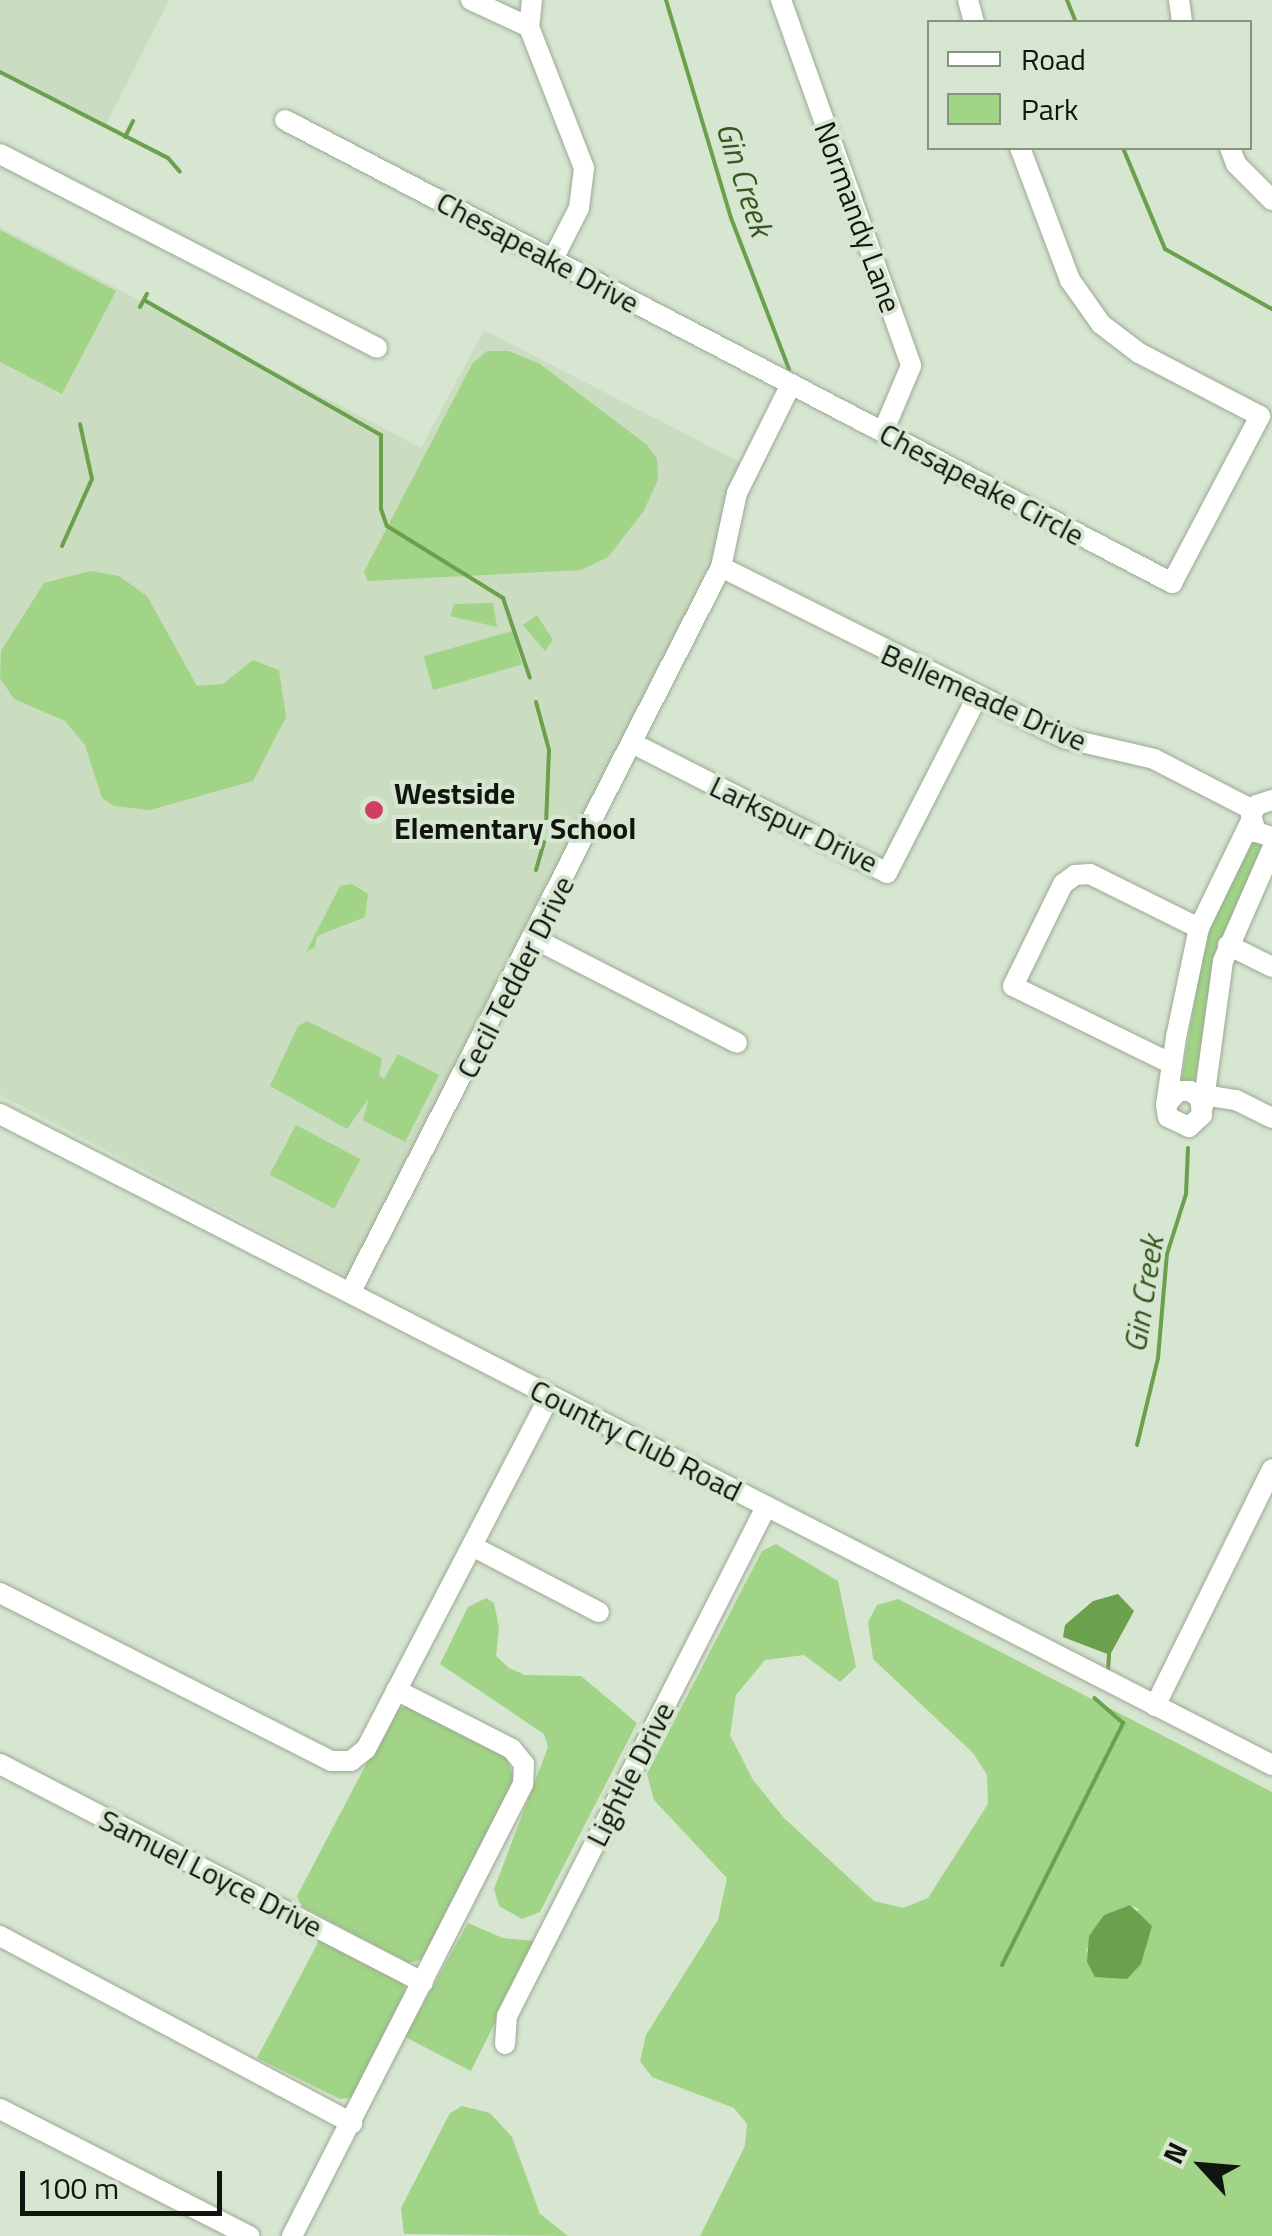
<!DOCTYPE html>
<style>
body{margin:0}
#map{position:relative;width:1272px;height:2236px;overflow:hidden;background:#d7e6d0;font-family:"Titillium Web",sans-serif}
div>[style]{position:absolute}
.built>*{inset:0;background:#caddc0}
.green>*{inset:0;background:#a1d486;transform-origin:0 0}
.water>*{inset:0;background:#6ba04d}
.stream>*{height:4px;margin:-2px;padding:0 2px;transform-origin:2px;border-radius:2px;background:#6ba04d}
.roads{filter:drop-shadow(0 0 2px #9ba994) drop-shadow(0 0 2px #9ba994)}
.minor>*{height:20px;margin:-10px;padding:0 10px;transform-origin:10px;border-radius:10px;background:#fff}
.dots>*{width:28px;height:28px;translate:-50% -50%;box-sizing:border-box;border:5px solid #d7e6d0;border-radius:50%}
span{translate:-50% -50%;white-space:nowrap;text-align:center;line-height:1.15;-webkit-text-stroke:8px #d7e6d0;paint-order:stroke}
.street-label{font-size:30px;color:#10150d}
.poi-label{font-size:30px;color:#10150d;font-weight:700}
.left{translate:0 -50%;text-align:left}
.water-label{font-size:32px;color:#34581f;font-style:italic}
.legend{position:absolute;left:927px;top:20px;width:325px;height:130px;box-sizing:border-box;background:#d7e6d0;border:2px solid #879282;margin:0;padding:12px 18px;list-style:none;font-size:30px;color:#10150d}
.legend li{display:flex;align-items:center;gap:20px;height:50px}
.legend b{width:50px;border:2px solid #879282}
.north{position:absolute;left:1152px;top:2116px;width:100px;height:100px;-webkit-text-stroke:8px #d7e6d0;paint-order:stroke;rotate:296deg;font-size:28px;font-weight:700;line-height:40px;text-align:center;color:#10150d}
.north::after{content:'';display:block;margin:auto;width:35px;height:45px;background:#10150d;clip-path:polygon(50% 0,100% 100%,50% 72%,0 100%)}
.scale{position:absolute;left:20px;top:2171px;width:202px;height:45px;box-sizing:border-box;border:5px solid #10150d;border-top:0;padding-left:12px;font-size:30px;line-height:35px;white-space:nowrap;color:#10150d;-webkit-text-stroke:8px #d7e6d0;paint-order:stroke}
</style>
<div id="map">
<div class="built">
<i style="clip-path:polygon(0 0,169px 0,106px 125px,0 71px)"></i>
<i style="clip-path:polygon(0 227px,421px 448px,484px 330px,740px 462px,713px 562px,349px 1277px,0 1095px)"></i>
</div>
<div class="green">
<i style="clip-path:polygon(0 230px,116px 291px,62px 394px,0 362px)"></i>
<i style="clip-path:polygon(487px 351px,509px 351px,540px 364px,647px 445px,657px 459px,658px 480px,643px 512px,608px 557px,581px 570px,368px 581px,364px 572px,472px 364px)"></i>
<i style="clip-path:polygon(91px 571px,119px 576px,147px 596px,197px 686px,223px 684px,253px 660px,279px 670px,286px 717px,253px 781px,150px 810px,114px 806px,102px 798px,85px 745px,65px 721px,14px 699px,0 678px,1px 651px,44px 583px)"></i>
<i style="clip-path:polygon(493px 603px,497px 627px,450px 616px,454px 604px)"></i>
<i style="clip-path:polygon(537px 615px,553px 640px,545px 651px,523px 625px)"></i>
<i style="left:512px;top:631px;width:35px;height:92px;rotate:74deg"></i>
<i style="clip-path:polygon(1258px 840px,1264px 850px,1226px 933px,1210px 990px,1196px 1079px,1181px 1082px,1207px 926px,1247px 842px)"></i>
<i style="clip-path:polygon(352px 884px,368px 894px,365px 917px,317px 936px,315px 947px,306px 952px,340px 886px)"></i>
<i style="clip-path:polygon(307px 1021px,382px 1058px,379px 1076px,384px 1079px,398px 1054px,439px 1075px,405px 1142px,363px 1120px,369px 1098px,347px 1129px,270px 1086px,298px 1026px)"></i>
<i style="left:296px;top:1125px;width:73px;height:56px;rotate:28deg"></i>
<i style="clip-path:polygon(evenodd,776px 1544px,838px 1581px,856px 1667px,840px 1682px,804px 1655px,765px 1660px,736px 1695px,730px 1735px,753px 1780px,784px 1818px,874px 1901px,903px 1908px,928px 1898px,988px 1804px,987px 1775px,973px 1753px,873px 1659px,868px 1622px,877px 1605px,898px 1599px,1272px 1792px,1272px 2236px,700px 2236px,745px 2146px,747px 2124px,734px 2108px,652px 2077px,640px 2061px,646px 2035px,718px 1920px,727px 1878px,654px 1800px,647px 1774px,762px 1551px,776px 1544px,1130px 1905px,1139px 1909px,1085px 1953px,1104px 1915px,1130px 1905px)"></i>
<i style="clip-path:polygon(486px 1598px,494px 1603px,499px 1627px,496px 1656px,509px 1668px,525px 1675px,581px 1676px,637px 1723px,540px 1912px,522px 1919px,499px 1906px,494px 1889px,548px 1747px,544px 1734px,440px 1664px,468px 1607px)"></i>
<i style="clip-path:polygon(406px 1706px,506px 1756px,515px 1780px,424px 1959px,409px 1963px,301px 1906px,297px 1896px,394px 1711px)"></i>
<i style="clip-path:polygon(468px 1923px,503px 1938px,536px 1941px,471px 2071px,405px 2037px)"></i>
<i style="clip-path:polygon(321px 1937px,401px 1977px,407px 1996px,354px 2097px,340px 2099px,257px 2058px)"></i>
<i style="clip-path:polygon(462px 2106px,490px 2113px,512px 2137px,540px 2214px,568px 2236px,404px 2234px,401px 2208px,450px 2113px)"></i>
</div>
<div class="water">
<i style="clip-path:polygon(1118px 1594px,1134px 1611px,1110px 1655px,1063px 1637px,1065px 1625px,1093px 1601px)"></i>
<i style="clip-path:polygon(1130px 1905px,1152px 1926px,1141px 1964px,1127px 1979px,1095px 1977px,1087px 1962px,1089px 1936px,1104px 1915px)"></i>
</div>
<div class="stream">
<i style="left:666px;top:0;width:227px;rotate:73.4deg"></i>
<i style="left:731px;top:218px;width:162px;rotate:69deg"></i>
<i style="left:1067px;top:0;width:24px;rotate:68deg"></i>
<i style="left:0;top:72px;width:189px;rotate:27.1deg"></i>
<i style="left:168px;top:158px;width:18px;rotate:49deg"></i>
<i style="left:125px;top:137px;width:18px;rotate:-63deg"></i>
<i style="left:1123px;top:148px;width:109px;rotate:67.4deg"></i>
<i style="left:1165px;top:249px;width:123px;rotate:29.3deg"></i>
<i style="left:144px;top:300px;width:273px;rotate:29.7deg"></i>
<i style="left:381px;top:435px;width:74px;rotate:90deg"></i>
<i style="left:381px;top:509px;width:18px;rotate:71deg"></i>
<i style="left:387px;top:526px;width:137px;rotate:31.8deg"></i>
<i style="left:503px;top:598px;width:84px;rotate:71.4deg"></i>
<i style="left:140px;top:307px;width:15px;rotate:-62deg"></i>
<i style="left:62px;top:546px;width:73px;rotate:-65.9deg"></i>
<i style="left:92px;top:479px;width:56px;rotate:-102.3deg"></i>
<i style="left:536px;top:702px;width:50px;rotate:74.8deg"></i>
<i style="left:549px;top:750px;width:74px;rotate:92.3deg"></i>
<i style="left:536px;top:870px;width:29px;rotate:-74deg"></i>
<i style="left:1137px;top:1445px;width:89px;rotate:-76.4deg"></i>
<i style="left:1158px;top:1358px;width:104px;rotate:-85.1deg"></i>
<i style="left:1167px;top:1254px;width:63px;rotate:-72.4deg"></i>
<i style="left:1186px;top:1194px;width:46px;rotate:-87.5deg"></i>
<i style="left:1108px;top:1670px;width:15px;rotate:-86deg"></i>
<i style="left:1002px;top:1965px;width:271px;rotate:-63.4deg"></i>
<i style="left:1123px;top:1723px;width:38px;rotate:-139deg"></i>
</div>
<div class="roads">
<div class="minor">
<i style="left:471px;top:0;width:64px;rotate:25deg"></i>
<i style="left:532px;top:0;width:27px;rotate:96deg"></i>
<i style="left:529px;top:27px;width:151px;rotate:68.7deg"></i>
<i style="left:584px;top:168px;width:40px;rotate:97.1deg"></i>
<i style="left:579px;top:208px;width:57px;rotate:117deg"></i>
<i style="left:781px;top:0;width:388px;rotate:70.4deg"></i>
<i style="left:911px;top:366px;width:72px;rotate:113deg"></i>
<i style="left:968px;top:0;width:23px;rotate:75deg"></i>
<i style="left:1179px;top:0;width:22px;rotate:82deg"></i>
<i style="left:285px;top:120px;width:1001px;rotate:27.56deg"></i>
<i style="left:1172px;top:583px;width:189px;rotate:-62.2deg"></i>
<i style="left:1260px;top:416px;width:136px;rotate:-152.5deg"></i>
<i style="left:1139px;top:353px;width:48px;rotate:-142.7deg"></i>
<i style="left:1101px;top:324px;width:54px;rotate:-125.2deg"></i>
<i style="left:1070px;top:280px;width:141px;rotate:-110.7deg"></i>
<i style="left:1230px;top:148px;width:17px;rotate:69deg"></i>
<i style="left:1236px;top:164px;width:51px;rotate:45deg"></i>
<i style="left:0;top:154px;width:424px;rotate:27.2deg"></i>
<i style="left:721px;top:567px;width:383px;rotate:26.5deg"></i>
<i style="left:1064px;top:738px;width:92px;rotate:13.1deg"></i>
<i style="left:1154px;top:759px;width:111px;rotate:27.3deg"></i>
<i style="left:634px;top:744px;width:284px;rotate:27deg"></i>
<i style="left:887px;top:873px;width:198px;rotate:-62.9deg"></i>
<i style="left:1272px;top:800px;width:16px;rotate:162deg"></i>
<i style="left:1257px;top:805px;width:12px;rotate:121deg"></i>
<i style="left:1251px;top:815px;width:18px;rotate:74deg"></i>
<i style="left:1256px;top:832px;width:17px;rotate:17deg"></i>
<i style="left:535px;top:939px;width:227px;rotate:27.2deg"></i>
<i style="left:1228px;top:945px;width:49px;rotate:26.6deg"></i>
<i style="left:1172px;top:1064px;width:177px;rotate:-153.9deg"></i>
<i style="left:1013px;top:986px;width:114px;rotate:-63.9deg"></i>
<i style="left:1063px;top:884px;width:15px;rotate:-37deg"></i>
<i style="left:1075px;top:875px;width:15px;rotate:-4deg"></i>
<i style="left:1090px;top:874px;width:122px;rotate:26.4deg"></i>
<i style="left:1204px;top:1095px;width:32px;rotate:9deg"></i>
<i style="left:1236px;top:1100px;width:40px;rotate:26.6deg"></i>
<i style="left:1166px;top:1105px;width:18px;rotate:-49deg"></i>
<i style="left:1178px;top:1091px;width:12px"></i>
<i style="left:1190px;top:1091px;width:12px;rotate:35deg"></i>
<i style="left:1200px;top:1098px;width:17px;rotate:83deg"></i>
<i style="left:1202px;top:1115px;width:18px;rotate:137deg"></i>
<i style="left:1189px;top:1127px;width:23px;rotate:-155deg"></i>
<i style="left:1168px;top:1117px;width:12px;rotate:-99deg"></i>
<i style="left:1166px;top:1105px;width:69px;rotate:-81.6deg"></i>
<i style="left:1176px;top:1037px;width:111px;rotate:-78.1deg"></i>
<i style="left:1199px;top:928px;width:119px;rotate:-64.1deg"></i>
<i style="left:1203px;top:1107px;width:147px;rotate:-82.2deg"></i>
<i style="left:1223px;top:961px;width:122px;rotate:-66.4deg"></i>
<i style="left:0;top:1114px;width:1429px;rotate:27.1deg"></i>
<i style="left:350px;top:1293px;width:815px;rotate:-62.93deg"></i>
<i style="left:721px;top:567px;width:76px;rotate:-77.8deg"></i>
<i style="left:737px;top:493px;width:122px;rotate:-63.6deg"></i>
<i style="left:472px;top:1546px;width:143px;rotate:27.5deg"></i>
<i style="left:0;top:1593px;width:371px;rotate:26.9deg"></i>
<i style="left:331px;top:1761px;width:20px"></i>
<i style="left:351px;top:1761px;width:19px;rotate:-39deg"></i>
<i style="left:366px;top:1749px;width:398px;rotate:-62.5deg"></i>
<i style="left:1155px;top:1706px;width:264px;rotate:-63.7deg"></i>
<i style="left:0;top:1764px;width:476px;rotate:27.3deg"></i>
<i style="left:0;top:1936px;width:399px;rotate:28deg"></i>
<i style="left:505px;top:2044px;width:28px;rotate:-86deg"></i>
<i style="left:507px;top:2016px;width:571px;rotate:-63.03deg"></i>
<i style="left:0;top:2109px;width:280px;rotate:27deg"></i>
<i style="left:292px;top:2236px;width:508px;rotate:-62.93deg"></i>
<i style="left:523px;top:1784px;width:20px;rotate:-87deg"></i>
<i style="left:524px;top:1764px;width:19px;rotate:-129deg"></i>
<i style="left:512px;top:1749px;width:130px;rotate:-153deg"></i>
</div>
</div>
<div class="dots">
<i style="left:374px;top:810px;background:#cf4060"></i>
</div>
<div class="street-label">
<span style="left:858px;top:217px;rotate:70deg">Normandy Lane</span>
<span style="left:538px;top:252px;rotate:28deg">Chesapeake Drive</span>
<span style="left:982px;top:484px;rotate:28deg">Chesapeake Circle</span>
<span style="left:984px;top:697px;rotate:24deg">Bellemeade Drive</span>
<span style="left:794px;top:824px;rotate:26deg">Larkspur Drive</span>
<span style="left:515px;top:977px;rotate:-63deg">Cecil Tedder Drive</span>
<span style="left:636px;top:1440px;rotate:27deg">Country Club Road</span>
<span style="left:630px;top:1774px;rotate:-63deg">Lightle Drive</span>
<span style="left:211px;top:1873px;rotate:27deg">Samuel Loyce Drive</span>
</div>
<div class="poi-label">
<span class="left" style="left:394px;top:810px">Westside<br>Elementary School</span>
</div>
<div class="water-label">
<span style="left:745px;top:179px;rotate:72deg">Gin Creek</span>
<span style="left:1143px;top:1294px;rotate:-81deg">Gin Creek</span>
</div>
<ul class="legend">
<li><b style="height:12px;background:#fff"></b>Road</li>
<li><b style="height:28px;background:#a1d486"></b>Park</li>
</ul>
<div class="north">N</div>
<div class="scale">100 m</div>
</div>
